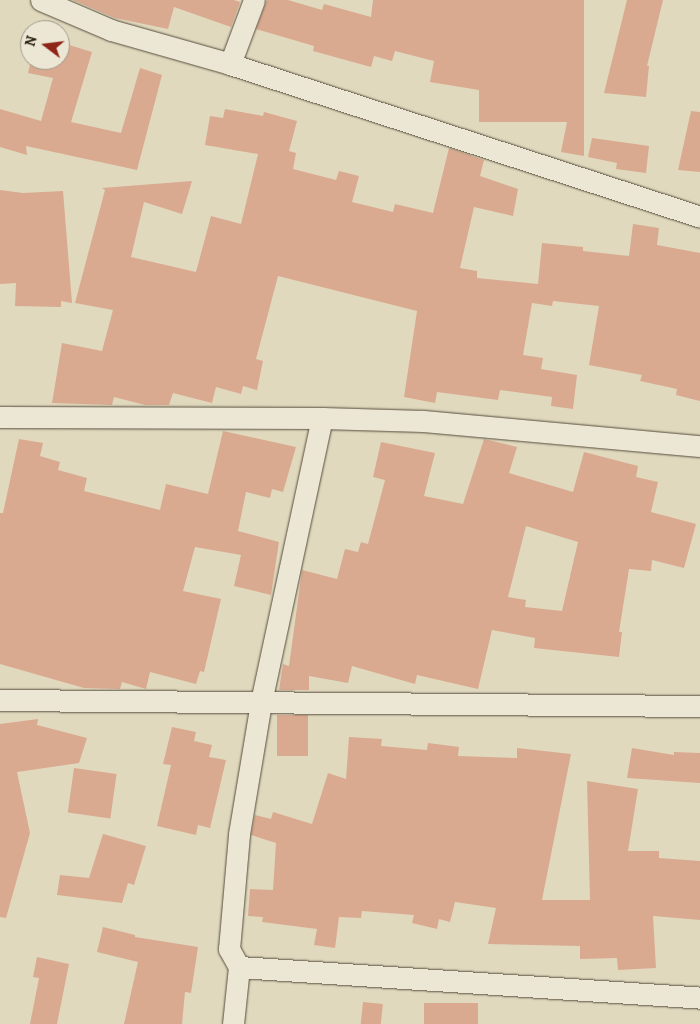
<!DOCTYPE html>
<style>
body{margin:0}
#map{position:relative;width:700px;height:1024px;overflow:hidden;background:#e1d9be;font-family:Alegreya,serif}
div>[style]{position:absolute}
.building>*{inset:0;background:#d9aa90;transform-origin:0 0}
.roads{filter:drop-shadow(0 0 1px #564d3c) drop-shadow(0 0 1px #564d3c)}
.minor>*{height:21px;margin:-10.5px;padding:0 10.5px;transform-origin:10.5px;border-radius:10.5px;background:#ece6d5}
span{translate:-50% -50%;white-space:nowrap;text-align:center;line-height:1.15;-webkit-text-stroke:4.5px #ece6d5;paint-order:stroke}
.north{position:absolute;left:20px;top:20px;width:50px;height:50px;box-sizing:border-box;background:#ece6d5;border:1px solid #9e9687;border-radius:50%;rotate:285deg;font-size:14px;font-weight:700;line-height:20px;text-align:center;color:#281e11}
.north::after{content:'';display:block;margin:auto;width:18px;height:22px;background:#8f2418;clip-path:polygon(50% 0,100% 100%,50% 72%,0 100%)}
</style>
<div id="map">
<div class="building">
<i style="clip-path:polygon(73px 0,234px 0,240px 2px,231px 27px,174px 7px,168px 29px,115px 18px)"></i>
<i style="clip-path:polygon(267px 0,288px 0,322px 10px,324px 4px,371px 17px,373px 0,584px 0,584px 156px,561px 152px,567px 122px,479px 122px,479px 90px,430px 82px,434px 61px,395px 51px,392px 61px,374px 56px,371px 67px,313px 51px,314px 46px,256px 29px)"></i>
<i style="clip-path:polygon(627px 0,663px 0,647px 66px,649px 66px,646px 97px,604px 93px)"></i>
<i style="clip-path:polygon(66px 44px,92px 52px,71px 122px,121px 133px,140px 68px,162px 75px,137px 170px,26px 146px,27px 155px,0 147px,0 109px,41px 121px,53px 78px,28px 73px,31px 60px,60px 60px)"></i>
<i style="clip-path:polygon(225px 109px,263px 116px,264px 112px,297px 121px,289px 151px,296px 153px,293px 169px,336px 180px,339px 171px,359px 176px,352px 202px,393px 212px,395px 204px,433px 213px,449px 148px,484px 160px,480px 176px,518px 189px,513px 216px,474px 207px,460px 268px,477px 271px,477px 278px,538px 284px,542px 243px,583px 247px,583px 251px,629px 256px,633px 224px,659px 228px,657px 245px,700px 253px,700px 401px,676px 395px,677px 389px,640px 381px,642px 375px,589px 365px,599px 306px,553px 301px,552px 306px,532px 303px,523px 355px,543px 358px,541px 369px,577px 375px,573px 409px,551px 406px,552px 397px,500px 390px,498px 400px,437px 392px,435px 403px,404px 397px,417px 311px,278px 276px,256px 359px,263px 361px,257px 390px,243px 386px,241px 394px,216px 387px,212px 403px,173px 393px,169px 405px,145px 405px,114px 397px,112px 405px,52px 403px,62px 343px,102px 351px,113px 310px,75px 303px,105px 190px,102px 188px,192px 181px,182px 214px,144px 202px,131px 257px,196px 272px,211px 216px,241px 224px,258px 154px,205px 145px,210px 116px,223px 118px)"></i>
<i style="clip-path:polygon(691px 111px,700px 112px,700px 172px,678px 170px)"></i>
<i style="clip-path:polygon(592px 138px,649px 146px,646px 173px,616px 169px,617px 163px,588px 157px)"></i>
<i style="clip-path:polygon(0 190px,23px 193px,63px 191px,72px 303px,61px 301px,61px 307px,15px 306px,16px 283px,0 284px)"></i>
<i style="clip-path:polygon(223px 431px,296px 447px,283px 492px,272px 489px,270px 498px,246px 492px,238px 531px,279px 542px,271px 595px,234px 586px,241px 555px,195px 547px,183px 591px,221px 599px,204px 672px,200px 671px,196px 684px,150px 672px,146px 689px,122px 682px,120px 689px,84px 688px,0 664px,0 513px,3px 513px,19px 439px,43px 443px,40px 456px,60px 462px,58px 470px,87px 478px,84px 491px,160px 510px,166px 484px,208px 494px)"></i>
<i style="clip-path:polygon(evenodd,484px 439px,517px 447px,509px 473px,573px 492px,584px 452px,638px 466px,636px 477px,658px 482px,651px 512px,696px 524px,684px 568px,652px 560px,651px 571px,629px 569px,619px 632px,622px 632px,619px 657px,534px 648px,535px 638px,492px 630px,478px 689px,417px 675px,415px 684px,352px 666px,348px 683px,309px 676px,309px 690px,279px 690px,283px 664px,289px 666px,302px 570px,337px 579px,345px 549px,358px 552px,361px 542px,368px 544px,385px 480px,373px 477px,381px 442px,435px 453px,424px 496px,463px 504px,484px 439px,526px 526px,578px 542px,562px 611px,525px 607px,526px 600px,508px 597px,526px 526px)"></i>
<i style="left:277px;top:715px;width:31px;height:41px"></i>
<i style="clip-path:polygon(38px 719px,37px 725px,87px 738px,79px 763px,17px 772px,30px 833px,6px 918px,0 917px,0 724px)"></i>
<i style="clip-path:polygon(172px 727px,196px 732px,194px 741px,212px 745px,209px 757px,226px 760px,210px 828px,198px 825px,196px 835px,157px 826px,171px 765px,163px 764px)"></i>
<i style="clip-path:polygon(349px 737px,382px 739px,381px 746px,427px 750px,428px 743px,459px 747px,458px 756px,517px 758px,517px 748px,571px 754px,542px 900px,590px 900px,587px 781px,638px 789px,628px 851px,659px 851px,659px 858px,700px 861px,700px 920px,653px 916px,656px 968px,618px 970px,617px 958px,580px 959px,580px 946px,488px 944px,496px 908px,455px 902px,450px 922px,439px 919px,437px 929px,412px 923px,414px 915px,362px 911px,361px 918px,339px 917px,335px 948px,314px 945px,317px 929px,262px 922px,263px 917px,248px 916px,250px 889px,273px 890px,276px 843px,251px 835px,255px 815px,271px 819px,273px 812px,312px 824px,328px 773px,346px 779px)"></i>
<i style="clip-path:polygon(632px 748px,674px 755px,674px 752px,700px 753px,700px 783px,627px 778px)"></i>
<i style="left:74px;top:768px;width:43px;height:45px;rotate:8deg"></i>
<i style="clip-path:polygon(103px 834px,146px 846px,134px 885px,128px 883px,122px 903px,57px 895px,60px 875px,89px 878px)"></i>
<i style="clip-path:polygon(103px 927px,135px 935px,135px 937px,198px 947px,191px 993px,185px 992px,182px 1024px,124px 1024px,138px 962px,97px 952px)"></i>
<i style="clip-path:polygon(37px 957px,69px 964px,57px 1024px,30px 1024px,39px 978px,33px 977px)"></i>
<i style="left:363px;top:1002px;width:20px;height:22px;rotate:6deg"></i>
<i style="left:424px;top:1003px;width:54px;height:22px"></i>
</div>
<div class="roads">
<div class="minor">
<i style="left:41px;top:0;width:76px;rotate:23.2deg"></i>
<i style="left:111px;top:30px;width:124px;rotate:15.9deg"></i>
<i style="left:230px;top:64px;width:494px;rotate:18deg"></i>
<i style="left:230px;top:64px;width:68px;rotate:-69.4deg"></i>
<i style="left:0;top:417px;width:322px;rotate:0.2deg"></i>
<i style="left:322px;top:418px;width:101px;rotate:1.7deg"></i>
<i style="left:423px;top:421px;width:278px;rotate:5.2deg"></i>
<i style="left:0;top:700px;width:700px;rotate:0.49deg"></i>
<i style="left:239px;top:967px;width:21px;rotate:-119deg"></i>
<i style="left:229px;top:949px;width:115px;rotate:-85deg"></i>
<i style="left:239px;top:834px;width:134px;rotate:-80.5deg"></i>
<i style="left:261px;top:702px;width:290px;rotate:-77.9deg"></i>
<i style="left:233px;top:1024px;width:57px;rotate:-84deg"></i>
<i style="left:239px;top:967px;width:462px;rotate:3.8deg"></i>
</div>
</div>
<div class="north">N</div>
</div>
